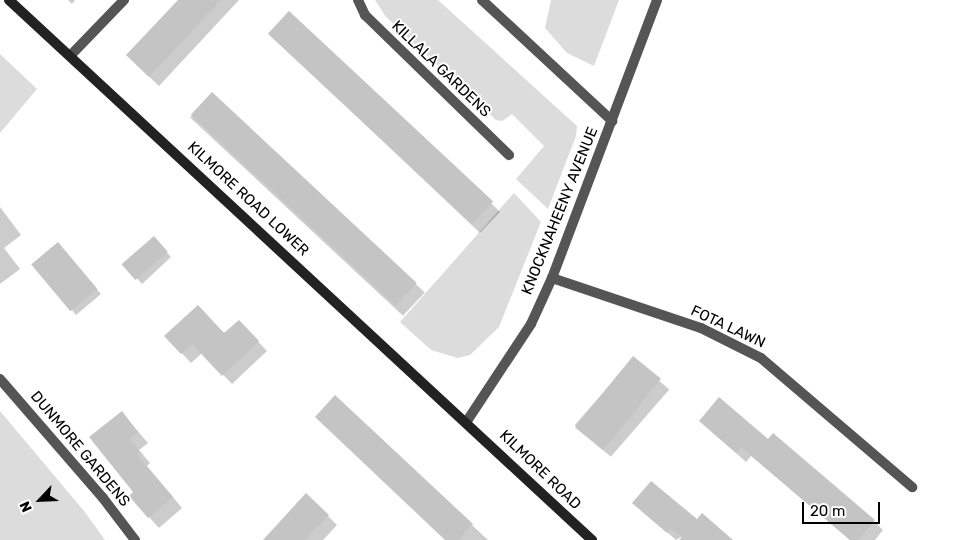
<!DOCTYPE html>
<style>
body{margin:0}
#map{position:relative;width:980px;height:540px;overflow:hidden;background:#fff;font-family:Rubik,sans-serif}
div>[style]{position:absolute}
.green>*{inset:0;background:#dcdcdc}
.shadow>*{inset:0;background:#0003;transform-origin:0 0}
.building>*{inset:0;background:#c4c4c4;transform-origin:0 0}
.street>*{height:10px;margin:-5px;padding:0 5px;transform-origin:5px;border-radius:5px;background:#555}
.secondary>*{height:10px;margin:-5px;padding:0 5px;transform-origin:5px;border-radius:5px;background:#222}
span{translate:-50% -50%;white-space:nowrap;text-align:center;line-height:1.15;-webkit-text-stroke:4px #fff;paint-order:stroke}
.street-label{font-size:15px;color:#000}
.north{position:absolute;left:15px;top:475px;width:50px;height:50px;-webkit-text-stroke:4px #fff;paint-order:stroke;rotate:245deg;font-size:14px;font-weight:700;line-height:20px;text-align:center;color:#000}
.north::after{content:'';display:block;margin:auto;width:18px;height:22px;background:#000;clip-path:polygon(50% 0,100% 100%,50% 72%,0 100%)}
.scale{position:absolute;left:802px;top:502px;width:78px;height:22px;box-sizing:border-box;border:2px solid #000;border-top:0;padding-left:6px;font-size:15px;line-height:18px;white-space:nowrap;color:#000;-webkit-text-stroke:4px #fff;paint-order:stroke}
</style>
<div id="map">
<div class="green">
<i style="clip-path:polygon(375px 0,438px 0,577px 126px,576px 136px,548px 209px,516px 179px,544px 146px,512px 114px,502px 121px,496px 120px,386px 17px)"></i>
<i style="clip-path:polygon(551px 0,619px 0,594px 66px,567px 53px,545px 28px)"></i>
<i style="clip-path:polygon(0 54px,37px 89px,0 133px)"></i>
<i style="clip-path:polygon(514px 193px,541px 222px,499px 327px,470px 355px,458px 358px,431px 350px,400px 322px)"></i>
<i style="clip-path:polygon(0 411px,84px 511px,105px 540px,0 540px)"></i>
</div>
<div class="shadow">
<i style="clip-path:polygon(68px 0,75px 0,72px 4px)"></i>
<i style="clip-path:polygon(179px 0,239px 0,159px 86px,137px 65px)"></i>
<i style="clip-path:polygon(279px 43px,491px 203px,500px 212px,480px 233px)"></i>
<i style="left:212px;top:94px;width:291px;height:32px;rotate:43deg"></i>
<i style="clip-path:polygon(0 207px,21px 235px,4px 248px,20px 269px,0 284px)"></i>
<i style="clip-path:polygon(158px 242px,171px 257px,142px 284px,124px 264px)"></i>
<i style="clip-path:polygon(62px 248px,101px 294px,76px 315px,72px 310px)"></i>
<i style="clip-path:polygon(248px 331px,267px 351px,232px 384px,202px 353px,191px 363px,166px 336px)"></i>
<i style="left:633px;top:358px;width:48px;height:89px;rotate:41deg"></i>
<i style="clip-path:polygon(335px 397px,488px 540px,446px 540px)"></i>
<i style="clip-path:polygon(122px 413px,148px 443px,139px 450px,150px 463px,147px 466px,182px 508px,159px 528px,149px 517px,135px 492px)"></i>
<i style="clip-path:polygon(700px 421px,874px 521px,883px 530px,875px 540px,850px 540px,751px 456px,746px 462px)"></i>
<i style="clip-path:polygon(634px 503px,697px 521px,731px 540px,685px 540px,681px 537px,676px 540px)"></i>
<i style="clip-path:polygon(328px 516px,337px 525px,323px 540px,264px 540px)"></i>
</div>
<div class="building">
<i style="clip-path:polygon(178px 0,221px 0,149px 77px,126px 55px)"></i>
<i style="left:289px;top:11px;width:279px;height:31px;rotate:43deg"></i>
<i style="left:212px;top:92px;width:280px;height:31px;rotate:43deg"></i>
<i style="left:154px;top:236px;width:21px;height:43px;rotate:49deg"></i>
<i style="left:58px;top:242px;width:61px;height:35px;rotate:50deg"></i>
<i style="clip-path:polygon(198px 305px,224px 333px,239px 320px,259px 341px,222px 376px,192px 344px,181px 354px,164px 336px)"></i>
<i style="left:633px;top:356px;width:36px;height:92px;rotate:39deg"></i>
<i style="clip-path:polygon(335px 395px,473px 524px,458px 540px,445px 540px,315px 417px)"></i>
<i style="clip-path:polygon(719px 397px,768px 439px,773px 433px,875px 520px,858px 540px,850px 540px,741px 447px,736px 453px,699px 421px)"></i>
<i style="clip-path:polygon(122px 411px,138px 432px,129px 439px,140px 452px,137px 455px,173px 497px,148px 518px,129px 496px,133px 492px,89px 437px)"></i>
<i style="clip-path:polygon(651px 481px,697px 519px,702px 513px,733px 540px,679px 540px,682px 537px,671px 529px,667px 533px,632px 503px)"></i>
<i style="clip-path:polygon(306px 493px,329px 515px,305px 540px,263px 540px)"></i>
</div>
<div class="street">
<i style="left:358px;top:0;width:17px;rotate:65deg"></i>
<i style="left:365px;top:15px;width:201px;rotate:44.2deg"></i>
<i style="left:482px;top:0;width:178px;rotate:42.9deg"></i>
<i style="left:70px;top:56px;width:78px;rotate:-46deg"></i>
<i style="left:552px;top:278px;width:157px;rotate:18.6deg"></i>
<i style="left:701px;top:328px;width:67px;rotate:26.6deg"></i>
<i style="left:761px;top:358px;width:199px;rotate:40.5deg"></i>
<i style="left:0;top:379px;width:157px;rotate:49.1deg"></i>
<i style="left:103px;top:498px;width:53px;rotate:52.7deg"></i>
<i style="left:467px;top:421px;width:116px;rotate:-56.6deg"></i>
<i style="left:531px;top:324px;width:51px;rotate:-65.5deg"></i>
<i style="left:552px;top:278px;width:297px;rotate:-69.3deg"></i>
</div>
<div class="secondary">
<i style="left:9px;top:0;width:795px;rotate:42.81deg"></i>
</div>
<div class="street-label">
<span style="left:441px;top:69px;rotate:44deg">KILLALA GARDENS</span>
<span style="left:248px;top:199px;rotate:43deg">KILMORE ROAD LOWER</span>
<span style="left:560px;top:211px;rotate:-68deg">KNOCKNAHEENY AVENUE</span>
<span style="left:728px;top:327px;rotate:25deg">FOTA LAWN</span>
<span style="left:80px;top:449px;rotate:50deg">DUNMORE GARDENS</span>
<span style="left:540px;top:470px;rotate:44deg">KILMORE ROAD</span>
</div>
<div class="north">N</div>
<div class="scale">20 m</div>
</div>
